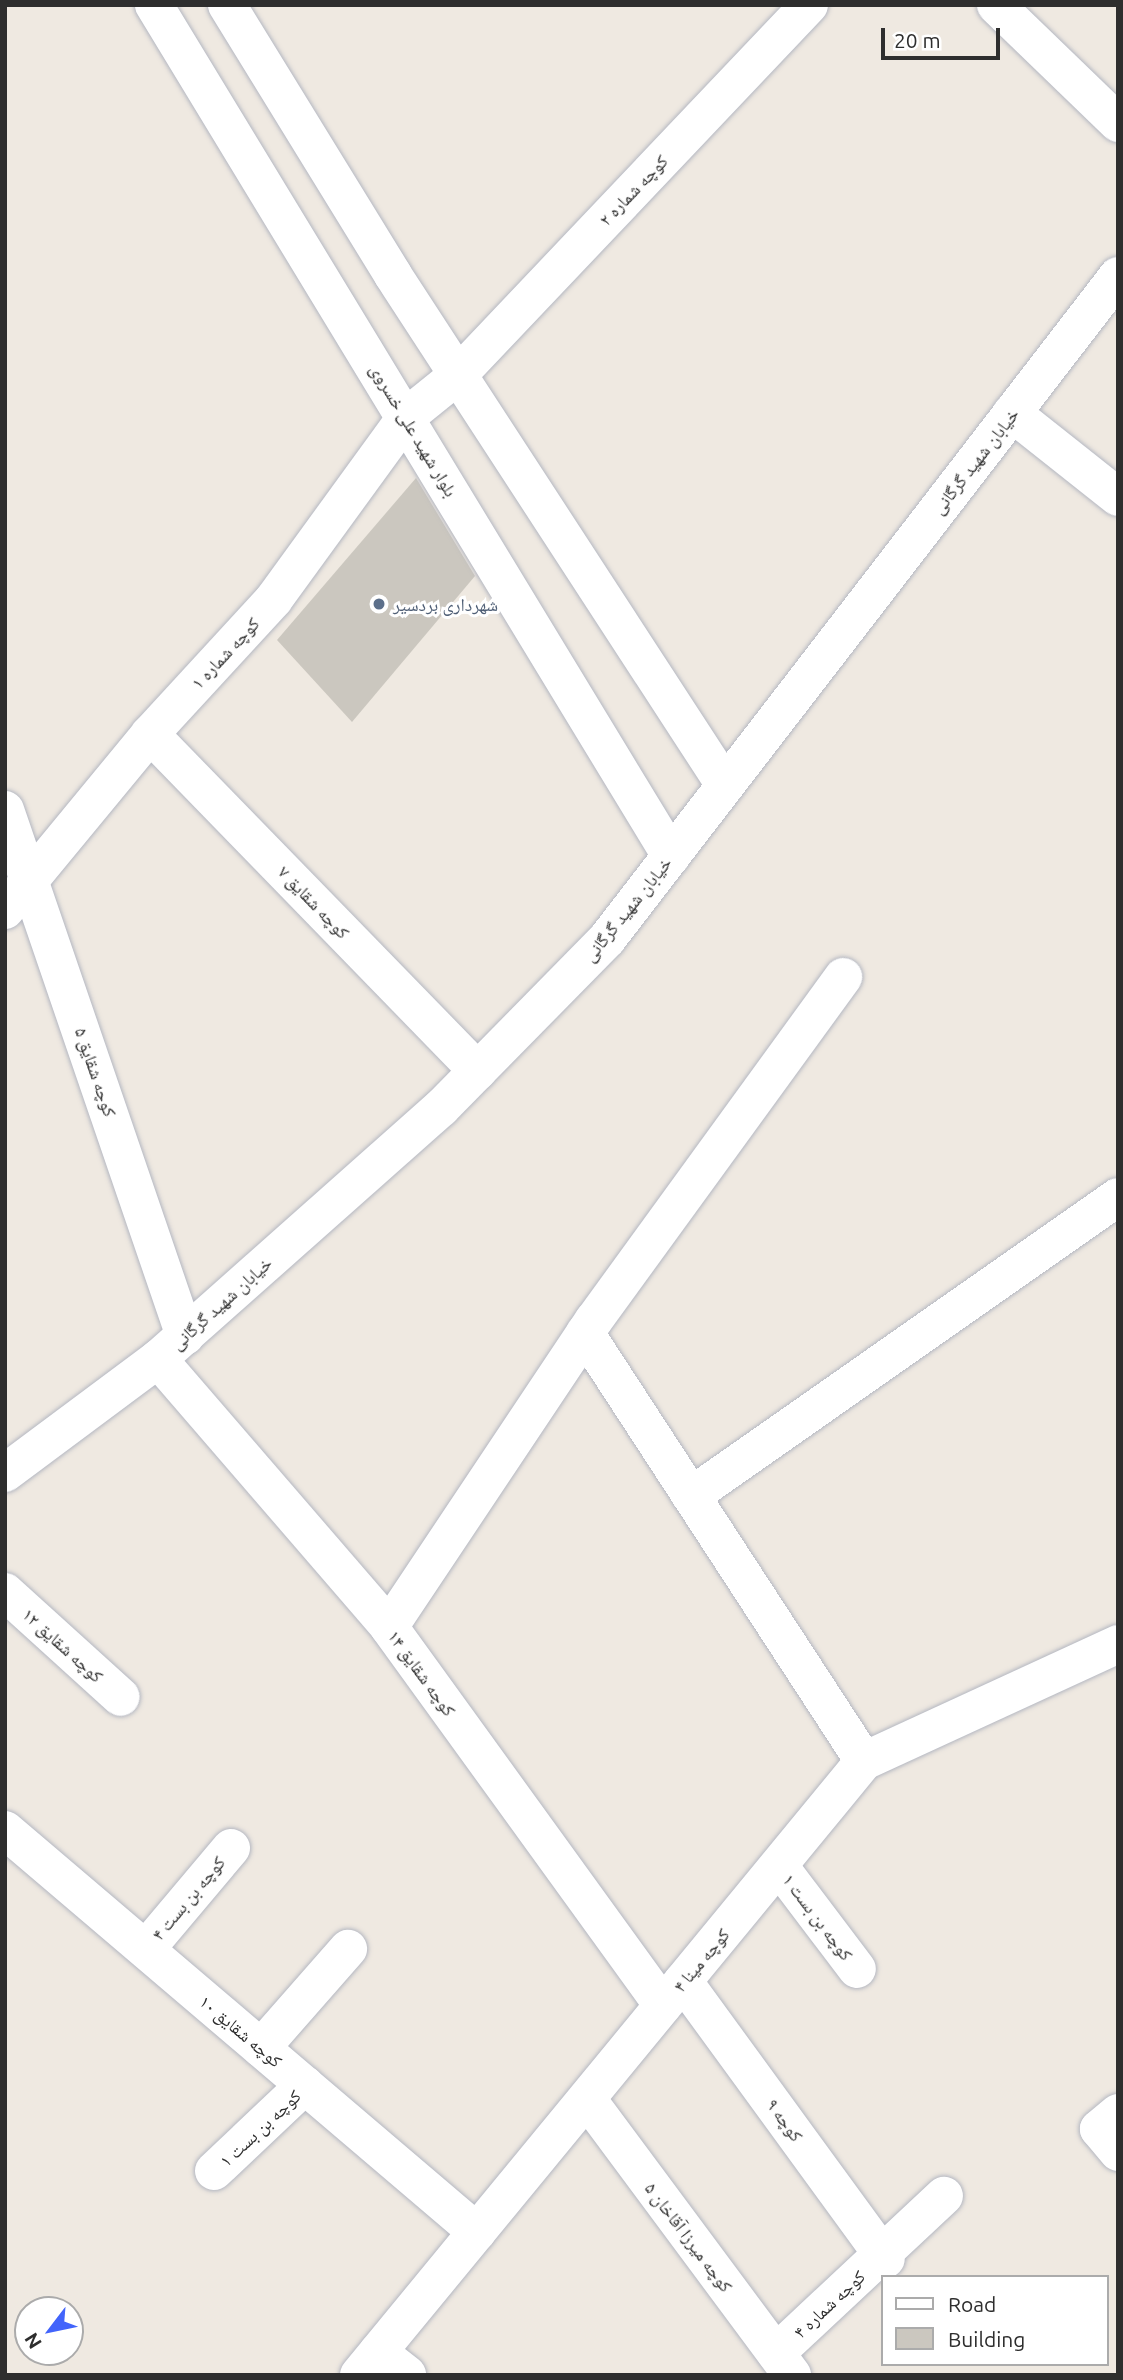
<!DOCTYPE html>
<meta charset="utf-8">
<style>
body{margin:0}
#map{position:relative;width:1123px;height:2380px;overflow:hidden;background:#efe9e1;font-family:Ubuntu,"Noto Naskh Arabic",sans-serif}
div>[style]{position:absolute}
.building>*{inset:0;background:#cbc7bf}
.roads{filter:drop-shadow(0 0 2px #b4b7c1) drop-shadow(0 0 2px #b4b7c1)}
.minor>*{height:38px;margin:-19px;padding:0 19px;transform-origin:19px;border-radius:19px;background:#fff}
.secondary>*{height:38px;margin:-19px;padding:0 19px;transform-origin:19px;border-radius:19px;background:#fff}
.dots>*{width:19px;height:19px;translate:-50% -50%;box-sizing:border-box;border:4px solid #fff;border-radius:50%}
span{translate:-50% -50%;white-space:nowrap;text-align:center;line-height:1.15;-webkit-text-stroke:6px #fff;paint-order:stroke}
.street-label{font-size:18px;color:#2e2e2e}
.service-label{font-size:18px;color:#4e5e75}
.left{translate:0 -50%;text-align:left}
.frame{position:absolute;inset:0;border:7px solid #2e2e2e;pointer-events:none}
.legend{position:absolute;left:881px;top:2275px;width:228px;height:91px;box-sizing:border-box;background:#fff;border:2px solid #ababab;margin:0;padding:9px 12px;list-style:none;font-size:21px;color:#2e2e2e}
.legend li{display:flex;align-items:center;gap:14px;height:35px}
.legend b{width:35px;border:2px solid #ababab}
.north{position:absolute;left:14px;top:2296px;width:70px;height:70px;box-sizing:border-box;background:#fff;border:2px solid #ababab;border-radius:50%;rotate:238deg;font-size:19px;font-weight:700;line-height:28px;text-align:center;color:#2e2e2e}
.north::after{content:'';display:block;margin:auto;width:24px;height:32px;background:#4264fb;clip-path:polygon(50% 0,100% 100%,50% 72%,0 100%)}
.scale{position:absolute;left:881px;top:28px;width:119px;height:32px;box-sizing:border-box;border:4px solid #2e2e2e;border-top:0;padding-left:9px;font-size:21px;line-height:24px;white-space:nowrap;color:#2e2e2e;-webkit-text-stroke:5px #fff;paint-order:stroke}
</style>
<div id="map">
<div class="building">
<i style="clip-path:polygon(416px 478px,475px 576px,352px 722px,277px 640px)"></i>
</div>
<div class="roads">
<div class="minor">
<i style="left:996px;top:5px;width:170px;rotate:44deg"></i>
<i style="left:1012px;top:413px;width:135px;rotate:38.4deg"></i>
<i style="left:150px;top:734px;width:470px;rotate:45.8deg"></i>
<i style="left:5px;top:810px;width:556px;rotate:71.11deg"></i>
<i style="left:5px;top:910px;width:228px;rotate:-50.5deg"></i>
<i style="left:150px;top:734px;width:183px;rotate:-47.4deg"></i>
<i style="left:274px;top:599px;width:225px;rotate:-54deg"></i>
<i style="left:406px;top:417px;width:67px;rotate:-38.9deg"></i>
<i style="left:458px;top:375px;width:510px;rotate:-46.51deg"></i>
<i style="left:585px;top:1333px;width:511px;rotate:56.9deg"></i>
<i style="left:158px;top:1359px;width:354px;rotate:49.2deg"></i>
<i style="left:389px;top:1627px;width:467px;rotate:54.1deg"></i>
<i style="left:691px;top:1496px;width:521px;rotate:-35deg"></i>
<i style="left:5px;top:1592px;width:156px;rotate:42.2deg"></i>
<i style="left:389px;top:1627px;width:369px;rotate:-56.3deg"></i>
<i style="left:594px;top:1320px;width:424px;rotate:-54deg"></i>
<i style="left:5px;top:1830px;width:620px;rotate:40.42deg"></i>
<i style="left:779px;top:1866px;width:129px;rotate:52.9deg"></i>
<i style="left:146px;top:1949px;width:132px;rotate:-49.9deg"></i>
<i style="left:683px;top:1981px;width:344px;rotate:53.9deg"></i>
<i style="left:261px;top:2048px;width:132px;rotate:-48.7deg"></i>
<i style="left:587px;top:2099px;width:344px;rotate:53.4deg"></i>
<i style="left:1118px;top:2113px;width:25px;rotate:140deg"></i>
<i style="left:1099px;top:2129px;width:30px;rotate:50deg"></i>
<i style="left:214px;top:2171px;width:125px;rotate:-43.4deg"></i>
<i style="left:378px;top:2352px;width:37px;rotate:38deg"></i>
<i style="left:776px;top:2353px;width:230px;rotate:-43.1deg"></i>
<i style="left:359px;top:2375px;width:795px;rotate:-50.56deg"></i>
<i style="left:864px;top:1761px;width:280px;rotate:-24.7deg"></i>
</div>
<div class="secondary">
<i style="left:154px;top:5px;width:996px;rotate:58.72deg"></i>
<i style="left:227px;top:5px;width:317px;rotate:58.4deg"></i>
<i style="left:393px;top:275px;width:609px;rotate:56.94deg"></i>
<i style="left:5px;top:1473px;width:191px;rotate:-36.7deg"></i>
<i style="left:158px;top:1359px;width:378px;rotate:-41.6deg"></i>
<i style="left:441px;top:1108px;width:237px;rotate:-45.5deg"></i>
<i style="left:607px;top:939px;width:837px;rotate:-52.38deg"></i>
</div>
</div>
<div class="dots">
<i style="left:379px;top:604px;background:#5c6f8a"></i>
</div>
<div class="street-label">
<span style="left:633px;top:190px;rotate:-46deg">کوچه شماره ۲</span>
<span style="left:414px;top:430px;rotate:59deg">بلوار شهید علی خسروی</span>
<span style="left:975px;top:461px;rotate:-52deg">خیابان شهید گرگانی</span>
<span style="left:225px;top:653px;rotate:-47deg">کوچه شماره ۱</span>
<span style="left:314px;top:902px;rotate:46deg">کوچه شقایق ۷</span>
<span style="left:627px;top:909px;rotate:-51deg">خیابان شهید گرگانی</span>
<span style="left:96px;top:1072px;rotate:71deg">کوچه شقایق ۵</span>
<span style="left:221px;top:1303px;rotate:-42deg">خیابان شهید گرگانی</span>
<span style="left:63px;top:1645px;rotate:42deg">کوچه شقایق ۱۲</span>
<span style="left:422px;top:1673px;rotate:54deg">کوچه شقایق ۱۴</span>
<span style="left:188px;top:1898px;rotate:-50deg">کوچه بن بست ۴</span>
<span style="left:818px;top:1917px;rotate:53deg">کوچه بن بست ۱</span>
<span style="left:701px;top:1960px;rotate:-50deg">کوچه مینا ۴</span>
<span style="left:241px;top:2031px;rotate:40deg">کوچه شقایق ۱۰</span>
<span style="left:785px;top:2120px;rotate:54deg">کوچه ۹</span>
<span style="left:260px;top:2128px;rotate:-43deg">کوچه بن بست ۱</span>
<span style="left:689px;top:2237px;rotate:53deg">کوچه میرزا آقاخان ۵</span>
<span style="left:829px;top:2304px;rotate:-43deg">کوچه شماره ۴</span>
</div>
<div class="service-label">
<span class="left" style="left:393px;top:604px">شهرداری بردسیر</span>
</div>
<div class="frame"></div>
<ul class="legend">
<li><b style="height:9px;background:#fff"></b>Road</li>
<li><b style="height:19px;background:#cbc7bf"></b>Building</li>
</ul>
<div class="north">N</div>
<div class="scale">20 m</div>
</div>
